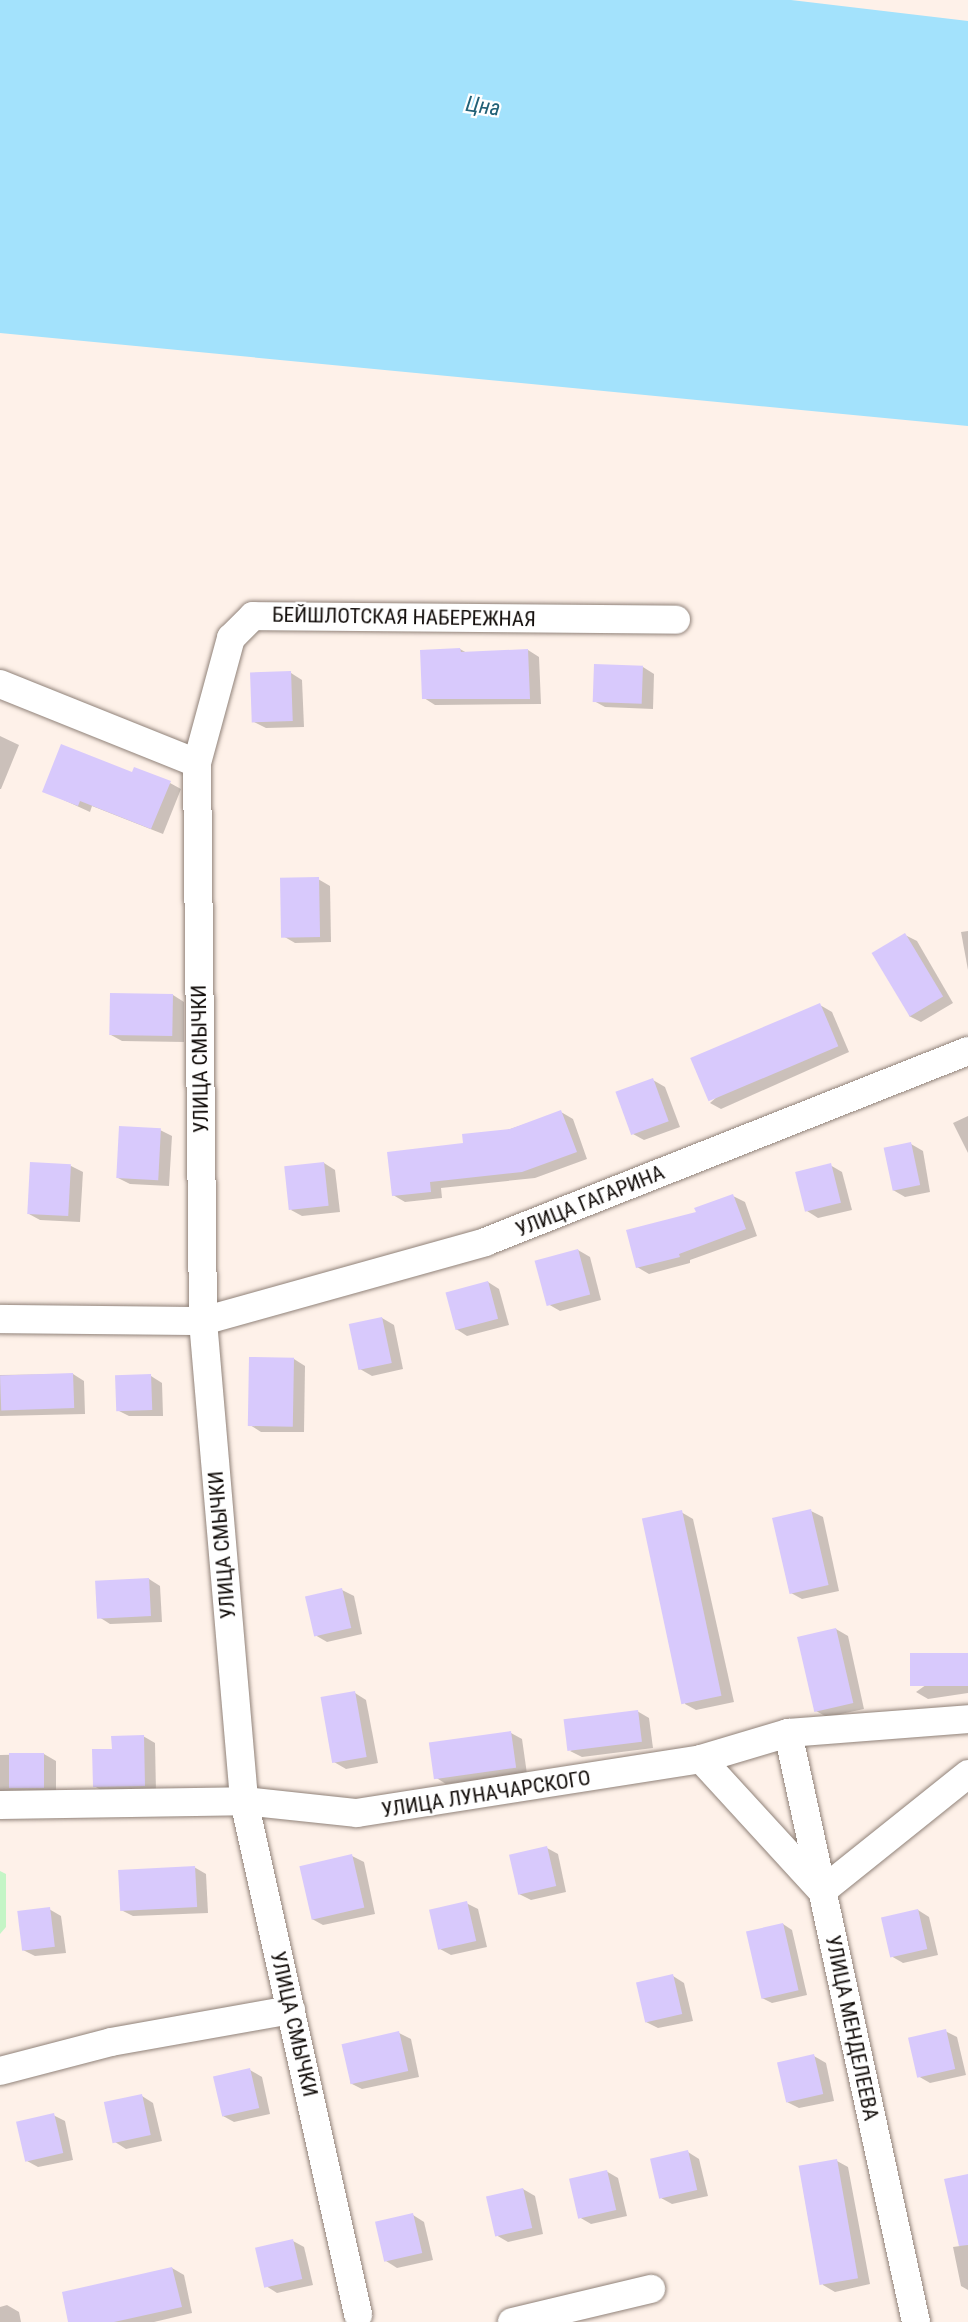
<!DOCTYPE html>
<meta charset="utf-8">
<style>
body{margin:0}
#map{position:relative;width:968px;height:2322px;overflow:hidden;background:#fef1e9;font-family:"Roboto Condensed",sans-serif}
div>[style]{position:absolute}
.green>*{inset:0;background:#c4f5c6}
.water>*{inset:0;background:#a3e2fc}
.shadow>*{inset:0;background:#0003}
.building>*{inset:0;background:#d8c9fc;transform-origin:0 0}
.roads{filter:drop-shadow(0 0 2px #908279) drop-shadow(0 0 2px #908279)}
.minor>*{height:28px;margin:-14px;padding:0 14px;transform-origin:14px;border-radius:14px;background:#fff}
span{translate:-50% -50%;white-space:nowrap;text-align:center;line-height:1.15;-webkit-text-stroke:4.5px #fff;paint-order:stroke}
.street-label{font-size:21px;color:#110c09}
.water-label{font-size:22px;color:#216076;font-style:italic}
</style>
<div id="map">
<div class="green">
<i style="clip-path:polygon(0 1871px,6px 1874px,6px 1927px,0 1934px)"></i>
</div>
<div class="water">
<i style="clip-path:polygon(0 0,791px 0,968px 21px,968px 426px,0 333px)"></i>
</div>
<div class="shadow">
<i style="clip-path:polygon(460px 649px,467px 653px,528px 650px,539px 657px,541px 704px,435px 705px,424px 698px)"></i>
<i style="clip-path:polygon(643px 667px,654px 674px,653px 709px,605px 707px,594px 701px)"></i>
<i style="clip-path:polygon(291px 673px,302px 680px,304px 727px,266px 728px,254px 722px)"></i>
<i style="clip-path:polygon(0 736px,19px 745px,1px 789px,0 789px)"></i>
<i style="clip-path:polygon(170px 783px,181px 789px,163px 834px,92px 806px,90px 812px,44px 791px)"></i>
<i style="clip-path:polygon(318px 879px,330px 886px,331px 942px,295px 943px,283px 936px)"></i>
<i style="clip-path:polygon(968px 931px,968px 970px,961px 932px)"></i>
<i style="clip-path:polygon(905px 935px,917px 941px,953px 1003px,921px 1022px,909px 1016px)"></i>
<i style="clip-path:polygon(173px 995px,184px 1002px,184px 1042px,122px 1041px,111px 1035px)"></i>
<i style="clip-path:polygon(820px 1005px,832px 1012px,849px 1052px,721px 1109px,710px 1103px)"></i>
<i style="clip-path:polygon(653px 1080px,665px 1087px,680px 1127px,644px 1140px,633px 1134px)"></i>
<i style="clip-path:polygon(561px 1112px,573px 1119px,587px 1159px,535px 1178px,441px 1188px,442px 1198px,405px 1202px,393px 1195px,465px 1144px)"></i>
<i style="clip-path:polygon(968px 1116px,968px 1153px,953px 1123px)"></i>
<i style="clip-path:polygon(160px 1130px,172px 1136px,169px 1186px,130px 1184px,118px 1178px)"></i>
<i style="clip-path:polygon(911px 1144px,923px 1151px,930px 1192px,905px 1197px,893px 1190px)"></i>
<i style="clip-path:polygon(324px 1163px,335px 1170px,340px 1212px,302px 1216px,291px 1210px)"></i>
<i style="clip-path:polygon(31px 1164px,71px 1166px,83px 1172px,80px 1222px,40px 1220px,29px 1214px)"></i>
<i style="clip-path:polygon(830px 1165px,842px 1172px,852px 1210px,818px 1218px,807px 1211px)"></i>
<i style="clip-path:polygon(733px 1196px,745px 1202px,757px 1236px,690px 1260px,690px 1263px,649px 1274px,637px 1267px,698px 1213px)"></i>
<i style="clip-path:polygon(578px 1250px,590px 1257px,601px 1300px,560px 1311px,548px 1304px)"></i>
<i style="clip-path:polygon(488px 1282px,499px 1289px,509px 1325px,467px 1336px,456px 1329px)"></i>
<i style="clip-path:polygon(382px 1318px,394px 1325px,403px 1369px,372px 1376px,360px 1369px)"></i>
<i style="clip-path:polygon(294px 1359px,305px 1366px,304px 1432px,261px 1432px,250px 1425px)"></i>
<i style="clip-path:polygon(73px 1374px,84px 1381px,85px 1414px,0 1416px,0 1375px)"></i>
<i style="clip-path:polygon(151px 1376px,162px 1383px,163px 1416px,129px 1416px,117px 1410px)"></i>
<i style="clip-path:polygon(811px 1511px,823px 1517px,839px 1591px,802px 1599px,791px 1593px)"></i>
<i style="clip-path:polygon(681px 1512px,693px 1519px,734px 1702px,696px 1710px,685px 1704px)"></i>
<i style="clip-path:polygon(149px 1579px,160px 1586px,162px 1622px,110px 1624px,99px 1617px)"></i>
<i style="clip-path:polygon(342px 1590px,354px 1596px,362px 1634px,327px 1642px,315px 1635px)"></i>
<i style="clip-path:polygon(836px 1629px,848px 1636px,864px 1709px,827px 1717px,816px 1711px)"></i>
<i style="clip-path:polygon(968px 1655px,968px 1693px,928px 1699px,916px 1692px)"></i>
<i style="clip-path:polygon(355px 1693px,366px 1700px,378px 1763px,346px 1769px,334px 1762px)"></i>
<i style="clip-path:polygon(637px 1711px,649px 1718px,653px 1748px,582px 1757px,570px 1751px)"></i>
<i style="clip-path:polygon(511px 1733px,522px 1739px,527px 1774px,446px 1784px,435px 1777px)"></i>
<i style="clip-path:polygon(143px 1736px,155px 1743px,156px 1792px,106px 1793px,94px 1786px,113px 1750px)"></i>
<i style="clip-path:polygon(44px 1754px,56px 1761px,56px 1794px,0 1793px,0 1755px)"></i>
<i style="clip-path:polygon(547px 1848px,558px 1854px,566px 1892px,531px 1900px,519px 1894px)"></i>
<i style="clip-path:polygon(352px 1856px,364px 1862px,375px 1914px,323px 1925px,312px 1919px)"></i>
<i style="clip-path:polygon(194px 1867px,206px 1874px,208px 1913px,133px 1916px,121px 1910px)"></i>
<i style="clip-path:polygon(466px 1903px,478px 1909px,487px 1947px,451px 1955px,440px 1949px)"></i>
<i style="clip-path:polygon(49px 1909px,61px 1916px,66px 1953px,35px 1956px,23px 1950px)"></i>
<i style="clip-path:polygon(918px 1910px,929px 1917px,938px 1955px,903px 1963px,891px 1956px)"></i>
<i style="clip-path:polygon(783px 1924px,792px 1930px,807px 1995px,772px 2003px,762px 1998px)"></i>
<i style="clip-path:polygon(673px 1976px,684px 1983px,693px 2021px,658px 2028px,646px 2022px)"></i>
<i style="clip-path:polygon(945px 2031px,957px 2037px,966px 2075px,930px 2083px,918px 2076px)"></i>
<i style="clip-path:polygon(399px 2033px,411px 2039px,419px 2077px,362px 2089px,350px 2083px)"></i>
<i style="clip-path:polygon(814px 2056px,826px 2063px,834px 2101px,799px 2108px,787px 2102px)"></i>
<i style="clip-path:polygon(250px 2070px,262px 2077px,270px 2114px,234px 2122px,223px 2116px)"></i>
<i style="clip-path:polygon(142px 2096px,153px 2103px,162px 2141px,126px 2149px,115px 2142px)"></i>
<i style="clip-path:polygon(53px 2115px,65px 2121px,73px 2160px,38px 2167px,27px 2161px)"></i>
<i style="clip-path:polygon(688px 2152px,699px 2159px,708px 2196px,672px 2204px,661px 2198px)"></i>
<i style="clip-path:polygon(837px 2161px,848px 2167px,870px 2284px,835px 2292px,823px 2285px,814px 2247px,819px 2246px)"></i>
<i style="clip-path:polygon(606px 2171px,618px 2178px,627px 2216px,591px 2224px,579px 2217px)"></i>
<i style="clip-path:polygon(968px 2176px,968px 2290px,961px 2286px,953px 2247px,960px 2246px)"></i>
<i style="clip-path:polygon(523px 2189px,535px 2196px,543px 2234px,508px 2242px,496px 2235px)"></i>
<i style="clip-path:polygon(413px 2215px,424px 2222px,433px 2260px,397px 2268px,386px 2261px)"></i>
<i style="clip-path:polygon(293px 2241px,304px 2247px,313px 2285px,277px 2293px,266px 2286px)"></i>
<i style="clip-path:polygon(172px 2268px,184px 2275px,192px 2313px,154px 2322px,70px 2322px)"></i>
<i style="clip-path:polygon(7px 2305px,19px 2312px,21px 2322px,0 2322px,0 2307px)"></i>
</div>
<div class="building">
<i style="clip-path:polygon(460px 648px,461px 652px,528px 649px,530px 699px,422px 699px,420px 650px)"></i>
<i style="left:594px;top:664px;width:49px;height:38px;rotate:2deg"></i>
<i style="left:291px;top:671px;width:50px;height:41px;rotate:88deg"></i>
<i style="clip-path:polygon(61px 744px,132px 772px,134px 767px,171px 781px,151px 829px,80px 801px,78px 806px,42px 792px)"></i>
<i style="left:319px;top:877px;width:60px;height:39px;rotate:89deg"></i>
<i style="left:905px;top:933px;width:74px;height:39px;rotate:59deg"></i>
<i style="left:110px;top:993px;width:63px;height:42px;rotate:1deg"></i>
<i style="left:820px;top:1003px;width:47px;height:141px;rotate:67deg"></i>
<i style="left:653px;top:1078px;width:46px;height:40px;rotate:70deg"></i>
<i style="clip-path:polygon(561px 1110px,577px 1152px,522px 1172px,430px 1182px,431px 1192px,392px 1196px,387px 1152px,463px 1143px,462px 1134px,510px 1129px)"></i>
<i style="left:119px;top:1126px;width:42px;height:52px;rotate:3deg"></i>
<i style="left:911px;top:1142px;width:44px;height:28px;rotate:78deg"></i>
<i style="left:30px;top:1162px;width:41px;height:52px;rotate:3deg"></i>
<i style="left:324px;top:1162px;width:44px;height:40px;rotate:84deg"></i>
<i style="left:831px;top:1163px;width:41px;height:37px;rotate:76deg"></i>
<i style="clip-path:polygon(733px 1194px,746px 1229px,679px 1254px,680px 1257px,636px 1268px,626px 1230px,696px 1212px,694px 1208px)"></i>
<i style="left:578px;top:1249px;width:47px;height:45px;rotate:75deg"></i>
<i style="left:488px;top:1281px;width:39px;height:44px;rotate:75deg"></i>
<i style="left:382px;top:1317px;width:47px;height:34px;rotate:78deg"></i>
<i style="left:249px;top:1357px;width:45px;height:69px;rotate:1deg"></i>
<i style="left:73px;top:1373px;width:35px;height:73px;rotate:88deg"></i>
<i style="left:151px;top:1374px;width:36px;height:36px;rotate:88deg"></i>
<i style="left:811px;top:1509px;width:78px;height:40px;rotate:77deg"></i>
<i style="left:682px;top:1510px;width:190px;height:41px;rotate:78deg"></i>
<i style="left:149px;top:1578px;width:38px;height:54px;rotate:87deg"></i>
<i style="left:342px;top:1588px;width:41px;height:38px;rotate:77deg"></i>
<i style="left:836px;top:1628px;width:77px;height:40px;rotate:77deg"></i>
<i style="left:968px;top:1653px;width:33px;height:58px;rotate:90deg"></i>
<i style="left:355px;top:1691px;width:67px;height:35px;rotate:80deg"></i>
<i style="left:638px;top:1710px;width:32px;height:75px;rotate:83deg"></i>
<i style="left:511px;top:1731px;width:37px;height:83px;rotate:82deg"></i>
<i style="clip-path:polygon(144px 1735px,145px 1786px,93px 1787px,92px 1749px,112px 1749px,111px 1736px)"></i>
<i style="left:9px;top:1753px;width:35px;height:35px"></i>
<i style="left:547px;top:1846px;width:41px;height:39px;rotate:77deg"></i>
<i style="left:352px;top:1854px;width:55px;height:54px;rotate:77deg"></i>
<i style="left:195px;top:1866px;width:41px;height:77px;rotate:87deg"></i>
<i style="left:467px;top:1901px;width:41px;height:39px;rotate:77deg"></i>
<i style="left:50px;top:1907px;width:40px;height:33px;rotate:83deg"></i>
<i style="left:918px;top:1909px;width:41px;height:38px;rotate:77deg"></i>
<i style="left:783px;top:1923px;width:69px;height:38px;rotate:77deg"></i>
<i style="left:673px;top:1974px;width:41px;height:38px;rotate:77deg"></i>
<i style="left:946px;top:2029px;width:41px;height:39px;rotate:77deg"></i>
<i style="left:399px;top:2031px;width:41px;height:59px;rotate:77deg"></i>
<i style="left:814px;top:2054px;width:41px;height:38px;rotate:77deg"></i>
<i style="left:250px;top:2068px;width:41px;height:38px;rotate:77deg"></i>
<i style="left:142px;top:2094px;width:42px;height:39px;rotate:78deg"></i>
<i style="left:54px;top:2113px;width:41px;height:39px;rotate:77deg"></i>
<i style="left:688px;top:2150px;width:41px;height:39px;rotate:77deg"></i>
<i style="left:837px;top:2159px;width:121px;height:39px;rotate:80deg"></i>
<i style="left:607px;top:2170px;width:41px;height:39px;rotate:77deg"></i>
<i style="clip-path:polygon(968px 2174px,968px 2245px,959px 2246px,944px 2179px)"></i>
<i style="left:523px;top:2188px;width:41px;height:38px;rotate:77deg"></i>
<i style="left:413px;top:2213px;width:41px;height:39px;rotate:77deg"></i>
<i style="left:293px;top:2239px;width:41px;height:39px;rotate:77deg"></i>
<i style="clip-path:polygon(172px 2267px,182px 2307px,114px 2322px,68px 2322px,62px 2292px)"></i>
</div>
<div class="roads">
<div class="minor">
<i style="left:0;top:684px;width:212px;rotate:21.9deg"></i>
<i style="left:197px;top:763px;width:130px;rotate:-74.8deg"></i>
<i style="left:231px;top:638px;width:31px;rotate:-45deg"></i>
<i style="left:253px;top:616px;width:423px;rotate:0.5deg"></i>
<i style="left:197px;top:763px;width:558px;rotate:89.38deg"></i>
<i style="left:203px;top:1321px;width:482px;rotate:85.1deg"></i>
<i style="left:244px;top:1801px;width:526px;rotate:77.47deg"></i>
<i style="left:0;top:1319px;width:203px;rotate:0.6deg"></i>
<i style="left:203px;top:1321px;width:293px;rotate:-15.6deg"></i>
<i style="left:485px;top:1242px;width:519px;rotate:-21.58deg"></i>
<i style="left:788px;top:1733px;width:603px;rotate:77.74deg"></i>
<i style="left:701px;top:1759px;width:179px;rotate:47.5deg"></i>
<i style="left:822px;top:1891px;width:187px;rotate:-38.7deg"></i>
<i style="left:0;top:1805px;width:244px;rotate:-0.9deg"></i>
<i style="left:244px;top:1801px;width:114px;rotate:6.1deg"></i>
<i style="left:357px;top:1813px;width:348px;rotate:-8.9deg"></i>
<i style="left:701px;top:1759px;width:91px;rotate:-16.6deg"></i>
<i style="left:788px;top:1733px;width:181px;rotate:-4.4deg"></i>
<i style="left:0;top:2071px;width:115px;rotate:-14.6deg"></i>
<i style="left:111px;top:2042px;width:183px;rotate:-10.1deg"></i>
<i style="left:512px;top:2322px;width:143px;rotate:-13.4deg"></i>
</div>
</div>
<div class="street-label">
<span style="left:404px;top:617px;rotate:1deg">БЕЙШЛОТСКАЯ НАБЕРЕЖНАЯ</span>
<span style="left:200px;top:1059px;rotate:-91deg">УЛИЦА СМЫЧКИ</span>
<span style="left:590px;top:1201px;rotate:-22deg">УЛИЦА ГАГАРИНА</span>
<span style="left:222px;top:1545px;rotate:-95deg">УЛИЦА СМЫЧКИ</span>
<span style="left:486px;top:1794px;rotate:-9deg">УЛИЦА ЛУНАЧАРСКОГО</span>
<span style="left:294px;top:2024px;rotate:77deg">УЛИЦА СМЫЧКИ</span>
<span style="left:852px;top:2028px;rotate:78deg">УЛИЦА МЕНДЕЛЕЕВА</span>
</div>
<div class="water-label">
<span style="left:483px;top:106px;rotate:8deg">Цна</span>
</div>
</div>
